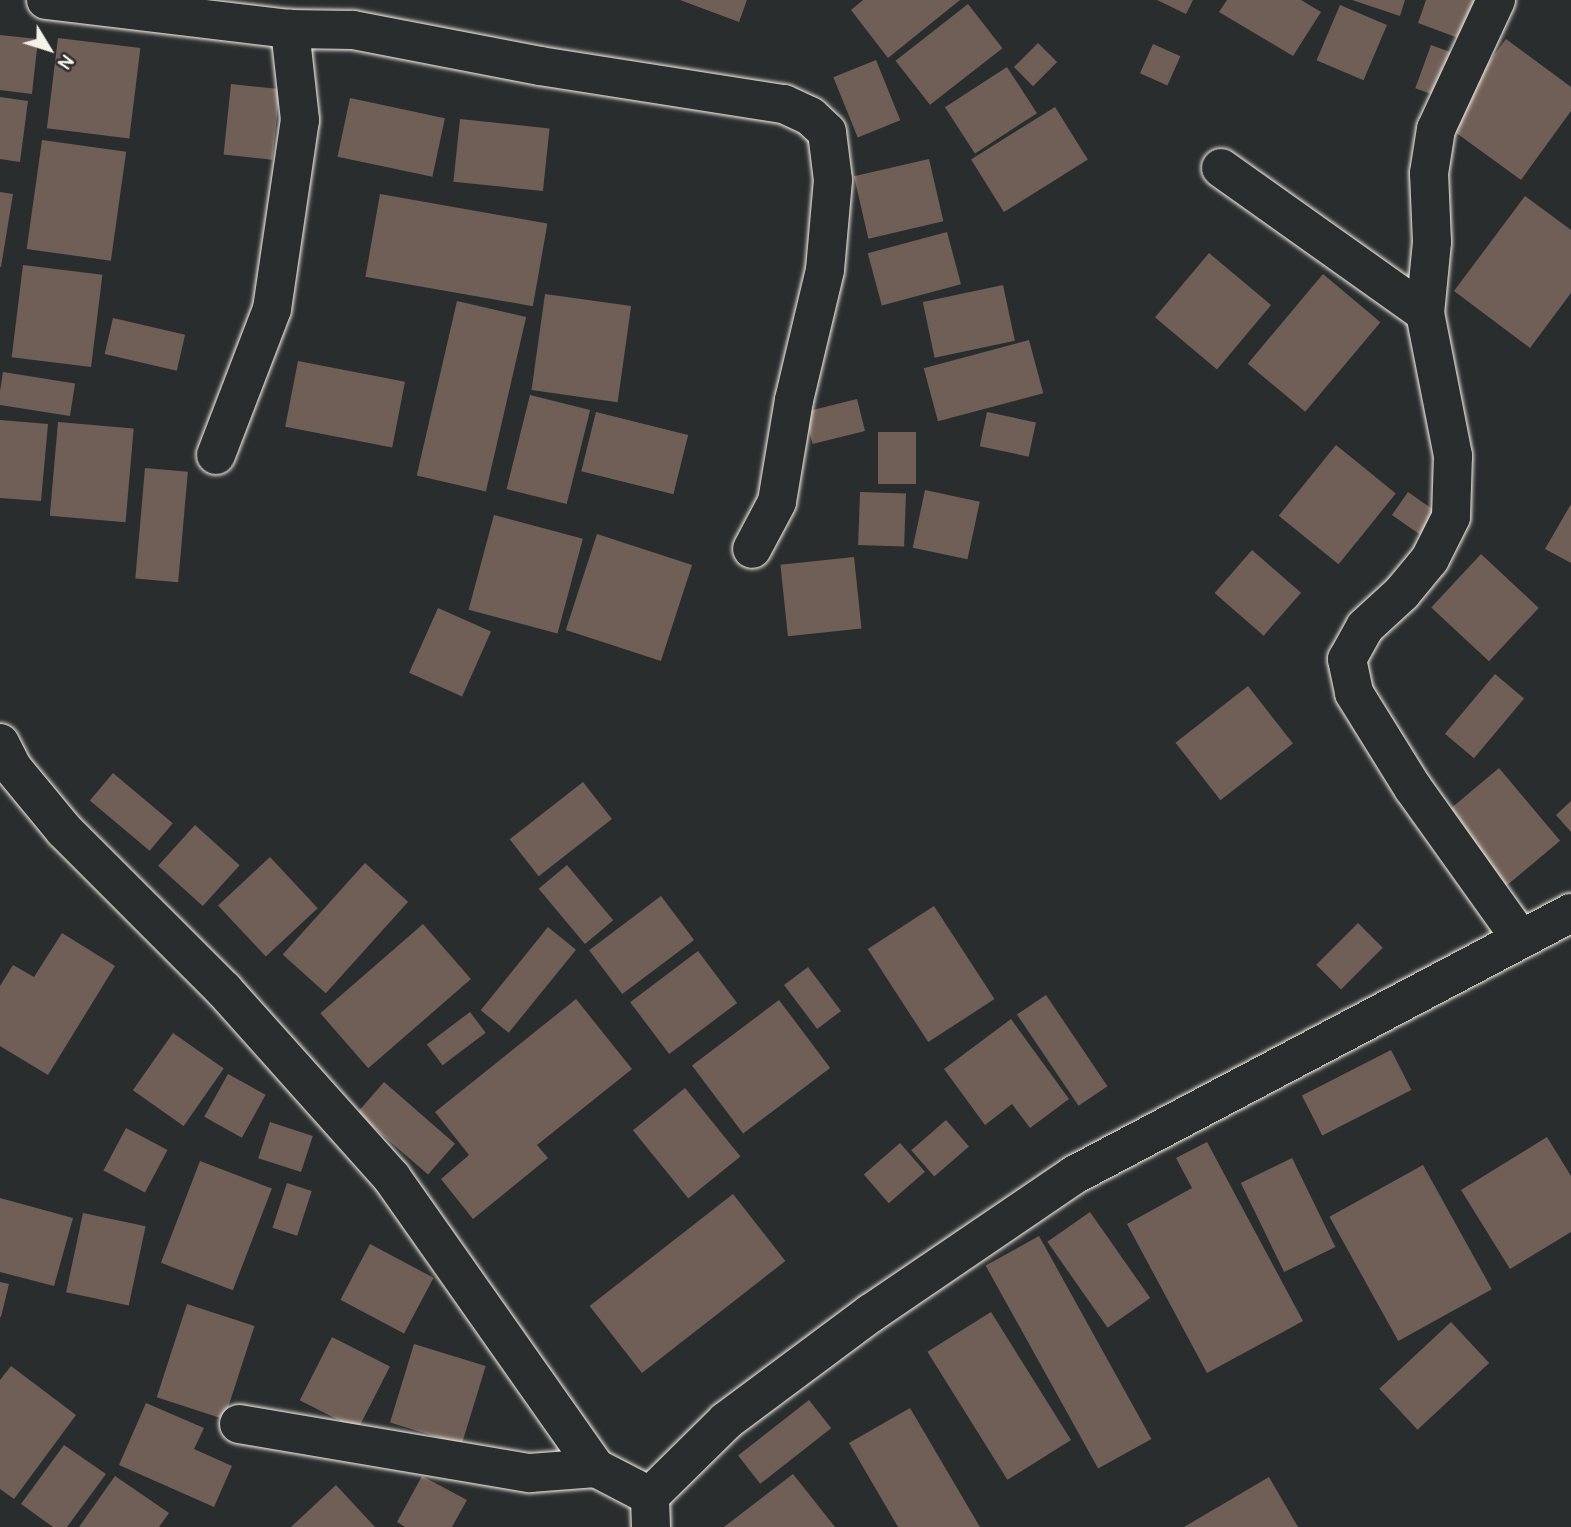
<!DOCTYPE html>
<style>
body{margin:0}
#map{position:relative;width:1571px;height:1527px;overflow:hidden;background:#2a2d2e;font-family:Pangolin,sans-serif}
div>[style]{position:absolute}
.building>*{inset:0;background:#705f57;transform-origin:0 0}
.roads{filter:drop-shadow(0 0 2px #f4f1e8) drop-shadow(0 0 2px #f4f1e8)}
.minor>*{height:38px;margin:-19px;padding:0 19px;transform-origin:19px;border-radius:19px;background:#2a2d2e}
span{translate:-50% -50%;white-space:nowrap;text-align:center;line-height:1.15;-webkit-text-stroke:7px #2a2d2e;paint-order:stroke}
.north{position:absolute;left:14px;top:14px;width:70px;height:70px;-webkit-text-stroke:5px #2a2d2e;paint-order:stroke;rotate:128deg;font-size:19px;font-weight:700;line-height:28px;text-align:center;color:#f4f1e8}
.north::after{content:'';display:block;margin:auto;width:24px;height:32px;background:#f4f1e8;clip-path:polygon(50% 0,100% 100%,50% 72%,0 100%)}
</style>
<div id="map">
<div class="building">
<i style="clip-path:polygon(680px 0,747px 0,739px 22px)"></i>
<i style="clip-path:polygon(863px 0,960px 0,888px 58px,851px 10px)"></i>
<i style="clip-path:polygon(1157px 0,1193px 0,1186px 14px)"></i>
<i style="clip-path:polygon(1227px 0,1301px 0,1321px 12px,1293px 56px,1219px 12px)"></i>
<i style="clip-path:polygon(1352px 0,1405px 0,1400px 16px)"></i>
<i style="clip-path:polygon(1426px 0,1484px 0,1469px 42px,1418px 23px)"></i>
<i style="left:968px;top:4px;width:56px;height:92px;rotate:52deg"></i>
<i style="left:1340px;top:5px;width:51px;height:60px;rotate:23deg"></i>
<i style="clip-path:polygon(0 35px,38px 39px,32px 94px,0 90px)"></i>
<i style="left:58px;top:38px;width:83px;height:91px;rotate:7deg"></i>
<i style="clip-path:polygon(1506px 39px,1571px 87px,1571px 111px,1521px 180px,1444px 124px)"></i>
<i style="left:1038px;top:43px;width:27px;height:34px;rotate:45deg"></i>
<i style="left:1153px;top:44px;width:30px;height:32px;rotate:24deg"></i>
<i style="left:1431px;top:45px;width:32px;height:46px;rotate:20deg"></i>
<i style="left:876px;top:60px;width:65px;height:46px;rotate:68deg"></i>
<i style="left:1007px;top:67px;width:55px;height:74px;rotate:57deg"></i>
<i style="left:231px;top:84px;width:49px;height:71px;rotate:6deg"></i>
<i style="clip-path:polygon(0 97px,28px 101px,20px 162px,0 159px)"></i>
<i style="left:350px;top:98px;width:97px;height:60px;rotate:12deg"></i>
<i style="left:1055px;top:107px;width:62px;height:99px;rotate:58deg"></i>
<i style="left:460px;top:119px;width:90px;height:63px;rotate:6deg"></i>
<i style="left:42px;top:140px;width:85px;height:110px;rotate:8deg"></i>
<i style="left:929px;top:159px;width:64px;height:77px;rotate:77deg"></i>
<i style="clip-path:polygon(0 192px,13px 194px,1px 267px,0 267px)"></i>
<i style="left:380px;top:194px;width:170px;height:84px;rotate:10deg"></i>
<i style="clip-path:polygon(1525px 196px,1571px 230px,1571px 293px,1530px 348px,1454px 291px)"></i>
<i style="left:947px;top:232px;width:54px;height:82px;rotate:75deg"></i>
<i style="left:1209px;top:253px;width:81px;height:84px;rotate:40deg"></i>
<i style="left:23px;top:265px;width:80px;height:93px;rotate:7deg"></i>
<i style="left:1323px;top:274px;width:75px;height:117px;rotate:40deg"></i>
<i style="left:1003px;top:285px;width:57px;height:82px;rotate:78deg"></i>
<i style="left:545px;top:294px;width:87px;height:97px;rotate:8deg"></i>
<i style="left:457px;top:301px;width:71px;height:179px;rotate:13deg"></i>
<i style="left:113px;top:318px;width:74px;height:37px;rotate:13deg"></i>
<i style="left:1029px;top:340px;width:55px;height:109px;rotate:75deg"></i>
<i style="left:298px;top:361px;width:109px;height:67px;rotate:11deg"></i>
<i style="left:3px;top:372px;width:73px;height:33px;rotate:9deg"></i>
<i style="left:530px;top:395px;width:62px;height:97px;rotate:14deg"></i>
<i style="left:857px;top:399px;width:33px;height:54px;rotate:76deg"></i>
<i style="left:596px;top:412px;width:95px;height:61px;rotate:14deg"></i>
<i style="left:987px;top:412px;width:50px;height:35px;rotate:12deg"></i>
<i style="clip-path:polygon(0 420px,48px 424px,41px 501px,0 498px)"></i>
<i style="left:58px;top:422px;width:76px;height:94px;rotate:5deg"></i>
<i style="left:878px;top:432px;width:38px;height:52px"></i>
<i style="left:1336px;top:445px;width:77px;height:91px;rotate:39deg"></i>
<i style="left:145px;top:468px;width:43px;height:111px;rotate:5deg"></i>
<i style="left:925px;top:490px;width:56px;height:59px;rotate:12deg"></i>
<i style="left:860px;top:492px;width:46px;height:53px;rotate:2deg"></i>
<i style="left:1408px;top:492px;width:35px;height:28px;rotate:35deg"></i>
<i style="clip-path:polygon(1571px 504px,1571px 563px,1545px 549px)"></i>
<i style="left:494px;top:515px;width:92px;height:98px;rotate:15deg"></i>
<i style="left:597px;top:534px;width:100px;height:101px;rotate:18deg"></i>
<i style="left:1252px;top:550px;width:65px;height:57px;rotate:41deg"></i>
<i style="left:1481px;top:554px;width:79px;height:73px;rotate:43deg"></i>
<i style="left:854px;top:557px;width:72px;height:74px;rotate:84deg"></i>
<i style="left:438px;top:608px;width:58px;height:71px;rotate:24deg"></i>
<i style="left:1495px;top:674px;width:38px;height:78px;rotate:40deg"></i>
<i style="left:1248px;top:686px;width:73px;height:92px;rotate:52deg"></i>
<i style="left:1499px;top:768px;width:95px;height:77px;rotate:50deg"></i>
<i style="left:113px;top:773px;width:78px;height:36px;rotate:40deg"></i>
<i style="left:583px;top:782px;width:47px;height:93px;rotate:52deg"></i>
<i style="clip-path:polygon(1571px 801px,1571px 832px,1556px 815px)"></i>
<i style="left:195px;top:825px;width:60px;height:55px;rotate:42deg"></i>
<i style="left:270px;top:857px;width:70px;height:71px;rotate:47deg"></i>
<i style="left:365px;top:863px;width:58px;height:123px;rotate:42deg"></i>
<i style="left:567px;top:865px;width:72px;height:37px;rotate:50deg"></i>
<i style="left:661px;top:896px;width:55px;height:90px;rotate:53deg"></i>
<i style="left:934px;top:906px;width:111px;height:79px;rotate:57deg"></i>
<i style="left:1358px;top:923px;width:35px;height:59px;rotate:45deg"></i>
<i style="left:423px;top:924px;width:73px;height:136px;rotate:49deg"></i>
<i style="left:548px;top:927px;width:36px;height:107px;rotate:39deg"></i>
<i style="clip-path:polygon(62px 933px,115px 966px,48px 1075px,0 1046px,0 986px,13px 965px,34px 977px)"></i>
<i style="left:698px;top:951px;width:65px;height:85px;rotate:53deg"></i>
<i style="left:808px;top:967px;width:55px;height:30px;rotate:53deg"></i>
<i style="left:1046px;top:995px;width:110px;height:35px;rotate:56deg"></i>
<i style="clip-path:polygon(576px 999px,632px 1069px,537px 1145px,548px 1158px,473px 1219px,441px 1179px,469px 1155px,435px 1112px)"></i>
<i style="left:779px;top:1000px;width:85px;height:109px;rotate:53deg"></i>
<i style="left:470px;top:1012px;width:26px;height:54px;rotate:53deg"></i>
<i style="clip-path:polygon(1011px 1019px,1069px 1099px,1030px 1128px,1012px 1104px,985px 1125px,944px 1069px)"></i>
<i style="left:173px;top:1033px;width:62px;height:70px;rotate:35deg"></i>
<i style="left:1391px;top:1050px;width:45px;height:100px;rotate:63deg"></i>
<i style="left:228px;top:1074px;width:43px;height:49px;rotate:29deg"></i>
<i style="left:384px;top:1082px;width:94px;height:41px;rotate:41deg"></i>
<i style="left:685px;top:1088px;width:88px;height:67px;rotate:51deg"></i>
<i style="left:946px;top:1120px;width:35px;height:46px;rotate:49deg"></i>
<i style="left:270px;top:1122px;width:45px;height:38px;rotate:18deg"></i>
<i style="left:126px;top:1128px;width:47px;height:48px;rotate:28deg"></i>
<i style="clip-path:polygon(1547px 1137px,1571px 1176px,1571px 1232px,1510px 1269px,1461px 1190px)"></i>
<i style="clip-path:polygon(1207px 1142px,1303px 1321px,1207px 1373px,1127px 1224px,1192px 1188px,1176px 1158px)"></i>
<i style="left:900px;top:1143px;width:38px;height:48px;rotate:49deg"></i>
<i style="left:1292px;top:1158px;width:99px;height:57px;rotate:64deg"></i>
<i style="left:200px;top:1161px;width:77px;height:109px;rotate:21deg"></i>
<i style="left:1423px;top:1165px;width:142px;height:107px;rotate:61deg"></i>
<i style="left:287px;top:1183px;width:26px;height:47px;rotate:18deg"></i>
<i style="left:733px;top:1194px;width:85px;height:182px;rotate:52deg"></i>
<i style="clip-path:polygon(0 1198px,73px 1218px,54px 1286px,0 1272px)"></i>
<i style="left:1090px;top:1212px;width:105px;height:52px;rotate:55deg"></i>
<i style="left:83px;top:1213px;width:64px;height:81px;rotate:12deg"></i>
<i style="left:1039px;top:1236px;width:232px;height:61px;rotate:61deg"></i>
<i style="left:370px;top:1244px;width:72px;height:63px;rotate:28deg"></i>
<i style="clip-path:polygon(0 1282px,9px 1284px,1px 1317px,0 1317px)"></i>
<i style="left:187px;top:1304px;width:71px;height:98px;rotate:18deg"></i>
<i style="left:991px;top:1312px;width:151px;height:75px;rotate:58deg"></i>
<i style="left:1451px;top:1322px;width:56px;height:98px;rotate:47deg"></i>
<i style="left:332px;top:1337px;width:65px;height:71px;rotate:27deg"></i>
<i style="left:414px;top:1344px;width:75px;height:82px;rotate:17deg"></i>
<i style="clip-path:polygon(11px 1366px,76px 1415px,14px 1499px,0 1489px,0 1380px)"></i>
<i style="left:809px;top:1400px;width:36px;height:90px;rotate:52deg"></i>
<i style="clip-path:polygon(146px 1403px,204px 1428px,194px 1449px,232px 1466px,214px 1507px,119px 1465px)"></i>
<i style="clip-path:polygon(910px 1408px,980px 1527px,898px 1527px,849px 1443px)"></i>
<i style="clip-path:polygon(64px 1445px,106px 1474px,67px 1527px,53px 1527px,21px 1504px)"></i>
<i style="clip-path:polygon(793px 1474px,835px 1527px,724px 1527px)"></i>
<i style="clip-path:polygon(115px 1476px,169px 1513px,159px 1527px,79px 1527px)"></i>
<i style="clip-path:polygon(422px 1476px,467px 1500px,452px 1527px,405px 1527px,397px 1522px)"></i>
<i style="clip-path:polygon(1269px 1477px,1298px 1527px,1184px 1527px)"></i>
<i style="clip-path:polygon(336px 1485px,375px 1527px,291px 1527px)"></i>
</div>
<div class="roads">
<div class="minor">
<i style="left:46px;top:0;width:246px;rotate:6.8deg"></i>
<i style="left:290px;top:29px;width:63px;rotate:0.9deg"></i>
<i style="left:353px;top:30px;width:190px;rotate:10.9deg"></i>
<i style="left:540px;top:66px;width:247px;rotate:8.9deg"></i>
<i style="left:784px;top:104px;width:29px;rotate:25deg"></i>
<i style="left:810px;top:116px;width:23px;rotate:43deg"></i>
<i style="left:827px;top:132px;width:48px;rotate:82.9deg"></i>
<i style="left:833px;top:180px;width:90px;rotate:95.1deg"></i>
<i style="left:825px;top:270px;width:134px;rotate:103.4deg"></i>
<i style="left:794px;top:400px;width:103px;rotate:99.5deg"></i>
<i style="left:777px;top:502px;width:53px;rotate:118deg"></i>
<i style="left:1496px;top:0;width:142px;rotate:114.9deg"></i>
<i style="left:1436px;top:129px;width:45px;rotate:99deg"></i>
<i style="left:1429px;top:173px;width:69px;rotate:87.5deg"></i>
<i style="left:1432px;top:242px;width:71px;rotate:95.6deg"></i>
<i style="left:1425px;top:313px;width:146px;rotate:78.9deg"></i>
<i style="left:1453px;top:456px;width:61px;rotate:91.9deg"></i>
<i style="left:1451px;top:517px;width:47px;rotate:116.6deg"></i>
<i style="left:1430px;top:559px;width:44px;rotate:129.5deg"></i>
<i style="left:1402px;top:593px;width:50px;rotate:137.4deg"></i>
<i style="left:1365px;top:627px;width:37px;rotate:119deg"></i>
<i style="left:1347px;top:659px;width:35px;rotate:78deg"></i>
<i style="left:1354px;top:693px;width:112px;rotate:58.2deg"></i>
<i style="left:1413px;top:788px;width:184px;rotate:54.5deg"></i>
<i style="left:1221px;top:168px;width:250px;rotate:35.4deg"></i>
<i style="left:216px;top:455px;width:156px;rotate:-69deg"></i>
<i style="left:272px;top:309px;width:191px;rotate:-81.6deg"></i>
<i style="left:300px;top:120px;width:92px;rotate:-96.3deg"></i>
<i style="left:0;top:743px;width:27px;rotate:63deg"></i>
<i style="left:12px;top:767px;width:82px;rotate:50.5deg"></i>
<i style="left:64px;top:830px;width:226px;rotate:45deg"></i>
<i style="left:224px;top:990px;width:252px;rotate:48.2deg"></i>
<i style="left:392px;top:1178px;width:355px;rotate:54.9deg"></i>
<i style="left:596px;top:1468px;width:61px;rotate:27.4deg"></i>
<i style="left:239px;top:1424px;width:295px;rotate:9.6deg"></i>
<i style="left:530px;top:1473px;width:66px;rotate:-4.3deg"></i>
<i style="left:651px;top:1527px;width:31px;rotate:-92deg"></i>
<i style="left:650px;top:1496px;width:107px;rotate:-44.6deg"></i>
<i style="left:726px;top:1421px;width:181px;rotate:-36.7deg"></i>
<i style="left:871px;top:1313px;width:245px;rotate:-34.2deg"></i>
<i style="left:1074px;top:1175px;width:562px;rotate:-27.8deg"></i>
</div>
</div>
<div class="north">N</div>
</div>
